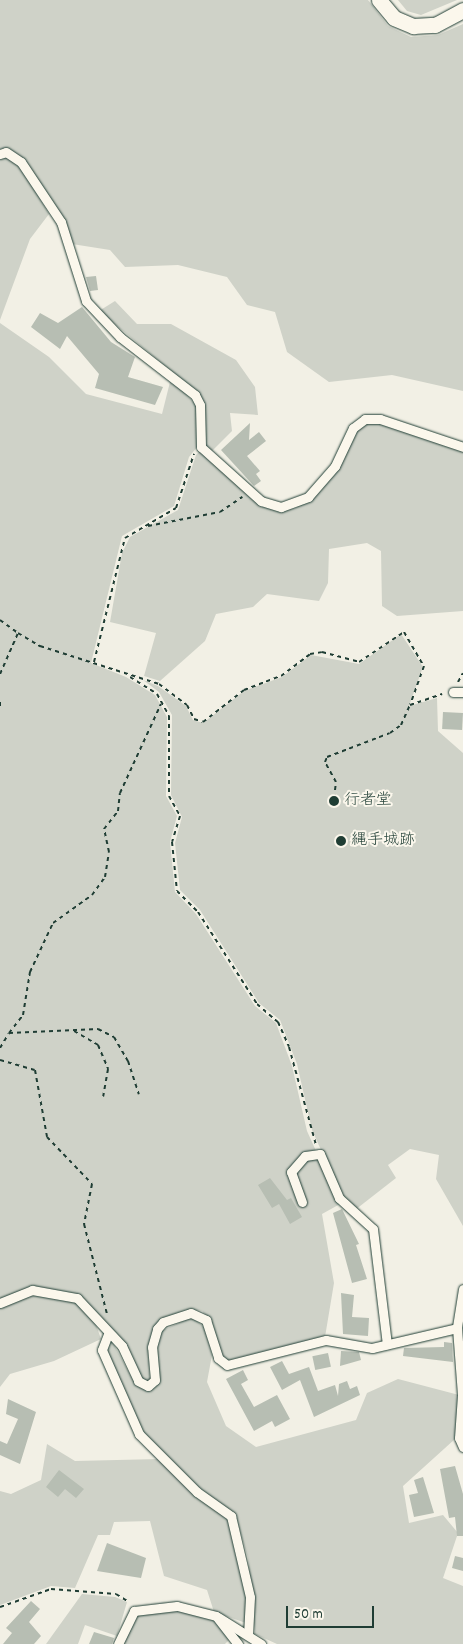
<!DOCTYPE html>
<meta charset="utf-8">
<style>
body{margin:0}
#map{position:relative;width:463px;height:1644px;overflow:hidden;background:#f2f0e5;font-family:Dekko,"Klee One",sans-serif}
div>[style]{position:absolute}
.green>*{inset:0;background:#cfd2c8}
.building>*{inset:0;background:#b7beb3;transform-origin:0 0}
.path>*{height:2px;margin-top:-1px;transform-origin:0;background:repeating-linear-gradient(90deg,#1f3d34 0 4px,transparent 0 8px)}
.roads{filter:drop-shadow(0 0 1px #1f3d34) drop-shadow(0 0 1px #1f3d34)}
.minor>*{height:9px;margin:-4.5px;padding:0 4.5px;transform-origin:4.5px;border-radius:4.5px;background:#fbf7ec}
.primary>*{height:15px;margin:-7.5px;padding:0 7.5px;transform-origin:7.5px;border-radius:7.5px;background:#fbf7ec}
.dots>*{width:14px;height:14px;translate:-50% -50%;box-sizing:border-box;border:2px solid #fbf7ec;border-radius:50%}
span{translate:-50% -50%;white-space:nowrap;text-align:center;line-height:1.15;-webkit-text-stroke:4px #fbf7ec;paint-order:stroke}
.poi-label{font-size:16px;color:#1f3d34}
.left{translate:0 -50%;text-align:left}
.scale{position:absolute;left:286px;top:1606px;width:88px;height:22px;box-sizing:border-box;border:2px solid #1f3d34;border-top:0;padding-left:6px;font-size:15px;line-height:18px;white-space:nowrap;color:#1f3d34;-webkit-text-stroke:4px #fbf7ec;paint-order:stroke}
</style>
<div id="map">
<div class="green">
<i style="clip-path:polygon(0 0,368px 0,388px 26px,411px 37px,438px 35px,463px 24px,463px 391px,392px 375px,329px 382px,287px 352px,275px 312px,247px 305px,227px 277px,178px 265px,125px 267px,110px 250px,72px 244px,24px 160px,7px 148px,0 149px)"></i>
<i style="clip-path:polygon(398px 0,457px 0,421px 15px,407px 11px)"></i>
<i style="clip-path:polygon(4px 156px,19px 164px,49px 214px,30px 239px,0 320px,0 160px)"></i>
<i style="clip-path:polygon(115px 301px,137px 324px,171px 324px,236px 360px,255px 387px,258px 415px,230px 413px,232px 431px,210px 453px,205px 446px,204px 404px,198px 393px,99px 311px)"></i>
<i style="clip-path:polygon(0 323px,49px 357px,86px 394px,162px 414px,171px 378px,197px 406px,198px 446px,189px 457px,174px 506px,122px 536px,91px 663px,126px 677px,155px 695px,167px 717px,166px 796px,177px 816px,170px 842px,175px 892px,196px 914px,255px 1006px,276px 1023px,292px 1066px,307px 1131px,340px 1204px,322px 1214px,334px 1283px,325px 1337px,228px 1361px,221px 1356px,209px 1318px,202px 1311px,190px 1309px,154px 1327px,148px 1347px,150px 1382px,141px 1379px,125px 1344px,78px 1295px,31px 1287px,0 1299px)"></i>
<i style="clip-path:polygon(366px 423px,379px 423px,463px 452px,463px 611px,397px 616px,382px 606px,381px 551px,367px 543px,329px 549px,328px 583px,319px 601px,267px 594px,253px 607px,216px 614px,205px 641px,160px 681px,144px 676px,156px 633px,110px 622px,122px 553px,130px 537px,178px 510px,196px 455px,200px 451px,259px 504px,281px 511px,296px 508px,338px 468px,356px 430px)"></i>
<i style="clip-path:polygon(401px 634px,423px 667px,409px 706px,437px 698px,438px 731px,463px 753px,463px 1226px,436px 1179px,439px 1155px,410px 1149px,388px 1165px,396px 1178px,355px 1210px,344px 1201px,312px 1130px,297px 1064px,280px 1020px,259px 1003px,200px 910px,180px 890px,175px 843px,182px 817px,171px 795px,172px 715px,159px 692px,143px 680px,158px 686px,186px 706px,193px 720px,203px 723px,244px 691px,282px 677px,311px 655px,359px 664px)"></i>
<i style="clip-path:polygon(32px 1294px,75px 1302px,94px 1319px,101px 1339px,54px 1361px,10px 1374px,0 1387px,0 1307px)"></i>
<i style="clip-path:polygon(192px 1317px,204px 1327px,212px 1355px,207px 1382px,226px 1426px,256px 1447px,356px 1420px,367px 1393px,398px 1379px,459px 1395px,455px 1439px,403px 1486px,409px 1523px,443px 1515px,458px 1533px,443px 1578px,463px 1586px,463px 1644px,277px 1644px,255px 1634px,248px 1558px,235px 1514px,200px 1489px,142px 1431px,106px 1350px,112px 1341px,135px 1384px,152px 1390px,159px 1380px,157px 1343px,161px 1331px)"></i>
<i style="clip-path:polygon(47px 1444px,75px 1461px,159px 1459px,228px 1518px,246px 1597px,246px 1623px,214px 1612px,207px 1590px,164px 1576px,150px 1521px,114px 1522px,110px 1535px,98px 1535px,75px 1588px,51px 1586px,0 1605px,0 1491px,11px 1494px,41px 1480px)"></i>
<i style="clip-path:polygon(82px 1594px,115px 1597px,127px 1602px,117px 1636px,85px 1625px,78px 1644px,46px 1644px)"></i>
<i style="clip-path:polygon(177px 1610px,214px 1619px,230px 1639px,225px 1644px,122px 1644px,135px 1614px)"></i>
</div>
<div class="building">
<i style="clip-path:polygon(96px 276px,98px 290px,90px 291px,86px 277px)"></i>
<i style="clip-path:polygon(82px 307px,111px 342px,135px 357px,128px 377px,163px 387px,155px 405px,95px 388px,99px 374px,67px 336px,60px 349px,31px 327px,40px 313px,58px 323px)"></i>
<i style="clip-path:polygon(250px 423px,249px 440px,259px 432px,266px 441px,247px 456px,260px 471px,256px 474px,261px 481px,254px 486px,221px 450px)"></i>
<i style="left:443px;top:712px;width:20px;height:17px;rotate:3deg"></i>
<i style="clip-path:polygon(270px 1178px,287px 1200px,291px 1198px,302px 1217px,290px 1224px,279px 1204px,272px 1208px,258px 1185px)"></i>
<i style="clip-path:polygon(342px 1209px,359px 1244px,356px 1245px,367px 1279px,352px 1283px,333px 1213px)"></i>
<i style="clip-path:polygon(341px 1293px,354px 1295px,352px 1317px,369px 1318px,368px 1336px,343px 1334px)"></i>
<i style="clip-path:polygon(444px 1342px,452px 1343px,453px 1362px,403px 1356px,404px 1348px,444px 1347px)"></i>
<i style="clip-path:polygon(341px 1351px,359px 1352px,361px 1360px,340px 1366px)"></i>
<i style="left:328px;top:1353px;width:14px;height:16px;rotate:78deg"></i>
<i style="clip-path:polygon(282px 1361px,289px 1374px,309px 1367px,318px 1391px,335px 1385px,338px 1396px,339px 1384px,347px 1381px,350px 1389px,357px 1386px,360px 1395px,314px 1417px,300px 1380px,282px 1390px,270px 1367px)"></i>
<i style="clip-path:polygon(243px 1370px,248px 1380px,241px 1384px,254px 1407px,277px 1395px,290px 1419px,275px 1427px,272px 1421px,254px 1431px,226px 1379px)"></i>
<i style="clip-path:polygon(8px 1399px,36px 1412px,20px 1464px,0 1455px,0 1441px,7px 1444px,18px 1419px,6px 1414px)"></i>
<i style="clip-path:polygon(455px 1466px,463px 1494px,463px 1536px,457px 1536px,455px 1517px,449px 1518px,440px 1469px)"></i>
<i style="clip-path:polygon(59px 1470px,84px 1489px,76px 1498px,65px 1489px,58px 1497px,46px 1487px)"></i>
<i style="clip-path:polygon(423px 1477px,434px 1513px,414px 1517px,409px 1495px,418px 1493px,414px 1480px)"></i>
<i style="clip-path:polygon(107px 1543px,146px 1558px,141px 1578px,97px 1571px)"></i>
<i style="clip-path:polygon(455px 1556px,463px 1558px,463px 1571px,452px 1568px)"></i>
<i style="clip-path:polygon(31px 1601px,40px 1609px,29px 1622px,41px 1636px,34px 1644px,3px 1644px,12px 1633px,6px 1628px)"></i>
<i style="clip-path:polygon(94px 1632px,114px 1638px,112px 1644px,89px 1644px)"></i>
</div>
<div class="path">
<i style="left:148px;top:526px;width:73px;rotate:-11deg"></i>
<i style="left:220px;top:512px;width:27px;rotate:-34deg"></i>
<i style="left:0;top:620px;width:22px;rotate:36deg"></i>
<i style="left:94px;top:662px;width:128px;rotate:-76deg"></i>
<i style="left:125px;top:538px;width:59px;rotate:-30.5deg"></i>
<i style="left:176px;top:508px;width:57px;rotate:-71.6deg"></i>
<i style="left:0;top:674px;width:45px;rotate:-66.3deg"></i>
<i style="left:18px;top:633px;width:26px;rotate:31deg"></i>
<i style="left:40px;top:646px;width:125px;rotate:17.7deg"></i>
<i style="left:159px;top:684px;width:35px;rotate:37deg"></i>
<i style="left:187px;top:705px;width:16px;rotate:63deg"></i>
<i style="left:194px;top:719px;width:9px;rotate:18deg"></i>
<i style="left:203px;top:722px;width:52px;rotate:-38deg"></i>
<i style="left:244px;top:690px;width:40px;rotate:-21deg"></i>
<i style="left:281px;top:676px;width:36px;rotate:-37deg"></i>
<i style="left:310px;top:654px;width:12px;rotate:-9deg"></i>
<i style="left:322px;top:652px;width:38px;rotate:15deg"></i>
<i style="left:359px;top:662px;width:54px;rotate:-33.7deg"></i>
<i style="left:404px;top:632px;width:39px;rotate:60deg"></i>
<i style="left:424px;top:666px;width:41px;rotate:109.7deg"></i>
<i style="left:410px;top:705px;width:34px;rotate:-19deg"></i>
<i style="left:130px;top:677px;width:32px;rotate:32deg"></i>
<i style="left:157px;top:694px;width:25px;rotate:61deg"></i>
<i style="left:169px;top:716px;width:80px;rotate:90deg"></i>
<i style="left:169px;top:796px;width:23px;rotate:61deg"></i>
<i style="left:180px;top:816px;width:27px;rotate:107deg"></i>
<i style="left:172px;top:842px;width:49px;rotate:84.2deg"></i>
<i style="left:177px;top:891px;width:30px;rotate:45deg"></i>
<i style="left:198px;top:912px;width:109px;rotate:57.3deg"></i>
<i style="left:257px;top:1004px;width:28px;rotate:41deg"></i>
<i style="left:278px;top:1022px;width:27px;rotate:66deg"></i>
<i style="left:289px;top:1047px;width:102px;rotate:74.6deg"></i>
<i style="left:458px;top:682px;width:10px;rotate:-61deg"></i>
<i style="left:0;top:702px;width:4px;rotate:90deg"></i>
<i style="left:334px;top:798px;width:16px;rotate:-83deg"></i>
<i style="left:336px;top:782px;width:23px;rotate:-119deg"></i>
<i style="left:325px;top:762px;width:5px;rotate:-68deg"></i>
<i style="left:327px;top:757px;width:67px;rotate:-20.9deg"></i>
<i style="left:390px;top:733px;width:14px;rotate:-36deg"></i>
<i style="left:401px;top:725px;width:22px;rotate:-66deg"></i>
<i style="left:74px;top:1031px;width:28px;rotate:30deg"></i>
<i style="left:98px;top:1045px;width:26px;rotate:67deg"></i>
<i style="left:108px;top:1069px;width:28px;rotate:100deg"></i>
<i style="left:9px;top:1033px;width:23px;rotate:-52deg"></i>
<i style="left:23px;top:1015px;width:44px;rotate:-80.8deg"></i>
<i style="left:30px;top:972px;width:54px;rotate:-64.9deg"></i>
<i style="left:53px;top:923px;width:48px;rotate:-35.7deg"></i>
<i style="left:92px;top:895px;width:22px;rotate:-54deg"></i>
<i style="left:105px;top:877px;width:25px;rotate:-81deg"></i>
<i style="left:109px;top:852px;width:24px;rotate:-102deg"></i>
<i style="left:104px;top:829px;width:23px;rotate:-52deg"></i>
<i style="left:118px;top:811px;width:18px;rotate:-84deg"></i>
<i style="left:120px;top:793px;width:98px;rotate:-65.3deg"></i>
<i style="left:0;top:1048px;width:17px;rotate:-59deg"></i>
<i style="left:9px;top:1033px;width:89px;rotate:-2.6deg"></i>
<i style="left:98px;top:1029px;width:18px;rotate:27deg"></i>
<i style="left:114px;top:1037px;width:28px;rotate:60deg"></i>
<i style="left:128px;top:1061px;width:35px;rotate:72deg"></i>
<i style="left:0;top:1060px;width:36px;rotate:16deg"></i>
<i style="left:35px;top:1070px;width:68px;rotate:79.8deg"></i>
<i style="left:47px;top:1137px;width:65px;rotate:46.2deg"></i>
<i style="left:92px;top:1184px;width:41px;rotate:101.3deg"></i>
<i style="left:84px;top:1224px;width:93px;rotate:75.7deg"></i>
<i style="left:0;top:1607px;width:54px;rotate:-19.4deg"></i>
<i style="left:51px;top:1589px;width:65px;rotate:4.4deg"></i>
<i style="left:116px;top:1594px;width:15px;rotate:32deg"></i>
</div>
<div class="roads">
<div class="minor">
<i style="left:0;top:154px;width:6px;rotate:-18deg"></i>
<i style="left:6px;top:152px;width:18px;rotate:34deg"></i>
<i style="left:21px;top:162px;width:72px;rotate:56.3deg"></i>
<i style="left:61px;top:222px;width:83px;rotate:72.4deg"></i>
<i style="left:86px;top:301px;width:50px;rotate:46.6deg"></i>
<i style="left:120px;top:337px;width:95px;rotate:37.7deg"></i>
<i style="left:195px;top:395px;width:11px;rotate:63deg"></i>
<i style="left:200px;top:405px;width:42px;rotate:88.6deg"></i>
<i style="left:201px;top:447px;width:81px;rotate:42deg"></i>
<i style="left:261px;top:501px;width:21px;rotate:17deg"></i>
<i style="left:281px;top:507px;width:29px;rotate:-20deg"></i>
<i style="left:308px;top:497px;width:41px;rotate:-48.9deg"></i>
<i style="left:335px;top:466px;width:42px;rotate:-64.7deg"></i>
<i style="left:353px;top:428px;width:15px;rotate:-37deg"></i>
<i style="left:365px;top:419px;width:15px"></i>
<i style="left:380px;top:419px;width:88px;rotate:18.6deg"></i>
<i style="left:453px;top:692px;width:10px"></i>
<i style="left:302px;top:1202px;width:32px;rotate:-110deg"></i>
<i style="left:291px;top:1172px;width:21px;rotate:-49deg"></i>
<i style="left:305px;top:1156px;width:15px;rotate:-8deg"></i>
<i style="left:320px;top:1154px;width:48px;rotate:66.6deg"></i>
<i style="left:339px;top:1198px;width:46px;rotate:42.4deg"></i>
<i style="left:373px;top:1229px;width:116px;rotate:83.1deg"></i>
<i style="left:463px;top:1289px;width:39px;rotate:99deg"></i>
<i style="left:457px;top:1328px;width:67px;rotate:85.7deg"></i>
<i style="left:462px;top:1395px;width:43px;rotate:94deg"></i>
<i style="left:459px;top:1438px;width:10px;rotate:66deg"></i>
<i style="left:0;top:1303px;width:35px;rotate:-22deg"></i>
<i style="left:32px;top:1290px;width:46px;rotate:10.1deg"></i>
<i style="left:77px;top:1298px;width:66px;rotate:46.8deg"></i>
<i style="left:122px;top:1346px;width:38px;rotate:65deg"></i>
<i style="left:138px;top:1381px;width:11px;rotate:27deg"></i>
<i style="left:148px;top:1386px;width:9px;rotate:-41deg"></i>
<i style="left:155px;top:1380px;width:33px;rotate:-95deg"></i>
<i style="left:152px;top:1347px;width:19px;rotate:-74deg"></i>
<i style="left:157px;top:1329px;width:9px;rotate:-49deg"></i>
<i style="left:163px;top:1322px;width:29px;rotate:-18deg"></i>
<i style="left:191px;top:1313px;width:17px;rotate:25deg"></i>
<i style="left:206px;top:1320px;width:40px;rotate:72deg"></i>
<i style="left:218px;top:1358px;width:11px;rotate:38deg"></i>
<i style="left:227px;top:1365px;width:102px;rotate:-14.2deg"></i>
<i style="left:326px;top:1340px;width:47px;rotate:9.9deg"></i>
<i style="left:372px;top:1348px;width:87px;rotate:-13.2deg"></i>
<i style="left:108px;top:1334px;width:17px;rotate:111deg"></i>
<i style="left:102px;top:1350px;width:92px;rotate:66.2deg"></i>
<i style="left:139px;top:1434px;width:82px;rotate:45deg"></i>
<i style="left:197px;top:1492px;width:42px;rotate:35.2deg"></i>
<i style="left:231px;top:1516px;width:83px;rotate:76.8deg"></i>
<i style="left:250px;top:1597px;width:37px;rotate:93deg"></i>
<i style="left:218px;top:1617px;width:51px;rotate:32.1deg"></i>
<i style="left:118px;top:1644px;width:37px;rotate:-64deg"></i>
<i style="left:134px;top:1611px;width:43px;rotate:-6.6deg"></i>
<i style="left:177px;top:1606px;width:40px;rotate:14.4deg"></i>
<i style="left:216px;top:1616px;width:36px;rotate:52deg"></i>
</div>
<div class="primary">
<i style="left:379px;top:0;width:23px;rotate:50deg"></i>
<i style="left:394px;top:18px;width:21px;rotate:23deg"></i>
<i style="left:413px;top:26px;width:22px;rotate:-3deg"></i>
<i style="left:435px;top:25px;width:32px;rotate:-28deg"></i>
</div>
</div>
<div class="dots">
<i style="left:334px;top:801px;background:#1f3d34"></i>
<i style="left:341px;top:841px;background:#1f3d34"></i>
</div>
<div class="poi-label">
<span class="left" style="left:344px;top:801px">行者堂</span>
<span class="left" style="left:351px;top:841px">縄手城跡</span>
</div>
<div class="scale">50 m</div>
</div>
